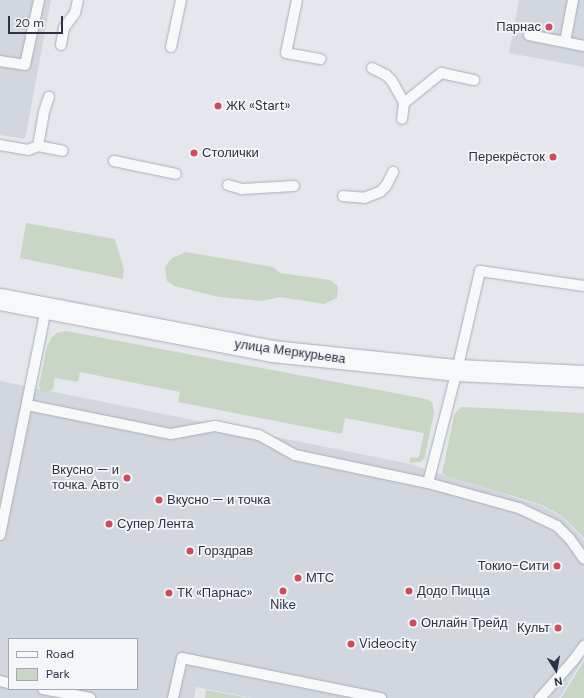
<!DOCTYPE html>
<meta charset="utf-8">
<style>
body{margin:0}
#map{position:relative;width:584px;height:698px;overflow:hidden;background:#e4e7ec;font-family:"DM Sans",sans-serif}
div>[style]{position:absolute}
.built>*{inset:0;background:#d2d6de}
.green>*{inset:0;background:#c9d6c5}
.roads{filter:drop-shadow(0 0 1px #a9aeb7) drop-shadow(0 0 1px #a9aeb7)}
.service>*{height:10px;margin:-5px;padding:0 5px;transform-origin:5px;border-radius:5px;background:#f7f8fa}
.minor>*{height:21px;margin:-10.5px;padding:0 10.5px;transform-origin:10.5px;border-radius:10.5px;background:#f7f8fa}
.dots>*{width:11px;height:11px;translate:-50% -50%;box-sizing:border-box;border:2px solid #f4f6f9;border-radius:50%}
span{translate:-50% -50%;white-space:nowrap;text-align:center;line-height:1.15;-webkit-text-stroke:3.5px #f4f6f9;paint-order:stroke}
.poi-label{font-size:13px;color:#2b3445}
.right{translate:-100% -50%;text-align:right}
.left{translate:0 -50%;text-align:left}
.street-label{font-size:13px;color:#2b3445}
.legend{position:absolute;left:8px;top:638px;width:130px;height:52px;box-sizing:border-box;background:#f4f6f9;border:1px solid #a4a8b1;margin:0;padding:5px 7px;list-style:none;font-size:12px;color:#2b3445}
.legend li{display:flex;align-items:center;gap:8px;height:20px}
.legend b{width:20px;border:1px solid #a4a8b1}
.north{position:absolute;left:536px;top:650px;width:40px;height:40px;-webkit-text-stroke:3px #f4f6f9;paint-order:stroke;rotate:169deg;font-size:11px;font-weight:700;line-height:16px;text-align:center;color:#2b3445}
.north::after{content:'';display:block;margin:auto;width:14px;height:18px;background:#2b3445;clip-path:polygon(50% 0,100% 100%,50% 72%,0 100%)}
.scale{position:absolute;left:8px;top:16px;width:55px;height:18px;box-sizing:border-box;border:2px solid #2b3445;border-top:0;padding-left:5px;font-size:12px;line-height:14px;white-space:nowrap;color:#2b3445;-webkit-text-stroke:3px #f4f6f9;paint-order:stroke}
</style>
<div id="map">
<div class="built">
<i style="clip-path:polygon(0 0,51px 0,25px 139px,0 135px)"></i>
<i style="clip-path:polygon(519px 0,584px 0,584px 67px,509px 53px)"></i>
<i style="clip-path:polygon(evenodd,0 381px,410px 464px,542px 506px,562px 517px,584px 540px,584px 658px,559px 698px,253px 698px,196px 687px,194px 698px,0 698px,0 381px,9px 639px,137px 639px,137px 689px,9px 689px,9px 639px)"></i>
</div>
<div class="green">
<i style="clip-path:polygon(26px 223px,115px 239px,124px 269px,123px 279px,20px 258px)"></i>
<i style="clip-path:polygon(186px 252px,273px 267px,280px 273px,330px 280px,338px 286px,337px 298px,324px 304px,280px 297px,261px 301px,219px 297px,174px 286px,167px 281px,165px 267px,172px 258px)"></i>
<i style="clip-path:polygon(66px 331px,426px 399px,432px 402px,434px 413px,425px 457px,421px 462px,409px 463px,411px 457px,417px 458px,419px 456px,424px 433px,345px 418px,342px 434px,178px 402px,180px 392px,80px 372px,78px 382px,55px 378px,53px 389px,45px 393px,41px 391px,39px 386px,47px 346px,51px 338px,57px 333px)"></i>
<i style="clip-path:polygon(462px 407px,584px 413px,584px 538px,562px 516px,542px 505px,447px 476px,442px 473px,454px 416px,456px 412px)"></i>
<i style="clip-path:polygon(584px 661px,584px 698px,561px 698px)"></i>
<i style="clip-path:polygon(206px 690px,249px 698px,205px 698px)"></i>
</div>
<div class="roads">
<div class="service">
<i style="left:297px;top:0;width:54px;rotate:101.7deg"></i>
<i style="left:286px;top:53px;width:35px;rotate:10deg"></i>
<i style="left:529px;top:35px;width:56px;rotate:11.3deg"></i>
<i style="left:565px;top:42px;width:43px;rotate:-79.2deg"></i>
<i style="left:61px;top:45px;width:17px;rotate:-80deg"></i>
<i style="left:64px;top:28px;width:19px;rotate:-54deg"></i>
<i style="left:75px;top:13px;width:13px;rotate:-77deg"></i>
<i style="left:171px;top:47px;width:48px;rotate:-78deg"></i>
<i style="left:0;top:61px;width:25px;rotate:9deg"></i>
<i style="left:25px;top:65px;width:66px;rotate:-77.8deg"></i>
<i style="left:372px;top:68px;width:16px;rotate:27deg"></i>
<i style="left:386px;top:75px;width:8px;rotate:45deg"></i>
<i style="left:392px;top:81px;width:25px;rotate:61deg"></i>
<i style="left:404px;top:103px;width:16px;rotate:97deg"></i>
<i style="left:404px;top:103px;width:48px;rotate:-39deg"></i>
<i style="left:441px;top:73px;width:34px;rotate:12deg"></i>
<i style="left:0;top:145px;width:28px;rotate:10deg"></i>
<i style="left:28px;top:150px;width:11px;rotate:-22deg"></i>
<i style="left:38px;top:146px;width:25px;rotate:11deg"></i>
<i style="left:38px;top:146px;width:35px;rotate:-80deg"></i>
<i style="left:44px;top:112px;width:16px;rotate:-72deg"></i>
<i style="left:114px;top:161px;width:63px;rotate:11.8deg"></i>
<i style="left:228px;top:185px;width:15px;rotate:16deg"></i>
<i style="left:242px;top:189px;width:52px;rotate:-3.3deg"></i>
<i style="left:343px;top:196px;width:21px;rotate:5deg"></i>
<i style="left:364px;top:198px;width:17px;rotate:-21deg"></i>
<i style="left:380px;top:192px;width:8px;rotate:-45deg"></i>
<i style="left:386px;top:186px;width:16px;rotate:-63deg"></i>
<i style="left:27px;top:405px;width:147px;rotate:11.4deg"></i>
<i style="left:171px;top:434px;width:45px;rotate:-10.3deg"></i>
<i style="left:215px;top:426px;width:45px;rotate:11.6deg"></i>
<i style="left:259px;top:435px;width:41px;rotate:29.1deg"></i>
<i style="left:295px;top:455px;width:136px;rotate:11.9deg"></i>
<i style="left:428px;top:483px;width:94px;rotate:15.4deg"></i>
<i style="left:519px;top:508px;width:42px;rotate:25.3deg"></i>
<i style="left:557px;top:526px;width:18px;rotate:45deg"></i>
<i style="left:570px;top:539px;width:24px;rotate:55deg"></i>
<i style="left:428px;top:483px;width:117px;rotate:-75.6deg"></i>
<i style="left:457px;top:370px;width:102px;rotate:-76.9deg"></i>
<i style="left:480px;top:271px;width:105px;rotate:8.2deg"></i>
<i style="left:0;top:535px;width:232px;rotate:-78.5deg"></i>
<i style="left:0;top:681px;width:9px;rotate:13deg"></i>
<i style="left:43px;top:689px;width:48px;rotate:10.8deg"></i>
<i style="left:173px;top:698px;width:41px;rotate:-77.3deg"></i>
<i style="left:182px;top:658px;width:203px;rotate:11.4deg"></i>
<i style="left:540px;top:698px;width:50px;rotate:-48.3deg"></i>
<i style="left:573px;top:661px;width:19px;rotate:-54deg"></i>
</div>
<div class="minor">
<i style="left:0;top:299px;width:277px;rotate:10.8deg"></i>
<i style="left:272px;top:351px;width:186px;rotate:5.9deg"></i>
<i style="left:457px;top:370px;width:127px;rotate:2.7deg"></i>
</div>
</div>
<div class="dots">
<i style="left:549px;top:27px;background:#d1495b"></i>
<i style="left:218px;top:106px;background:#d1495b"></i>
<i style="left:194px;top:153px;background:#d1495b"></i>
<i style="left:553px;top:157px;background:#d1495b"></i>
<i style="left:127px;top:478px;background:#d1495b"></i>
<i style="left:159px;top:500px;background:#d1495b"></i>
<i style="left:109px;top:524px;background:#d1495b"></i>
<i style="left:190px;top:551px;background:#d1495b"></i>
<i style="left:557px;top:566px;background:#d1495b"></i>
<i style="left:298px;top:578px;background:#d1495b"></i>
<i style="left:283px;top:591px;background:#d1495b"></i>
<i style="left:409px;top:591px;background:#d1495b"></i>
<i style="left:169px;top:593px;background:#d1495b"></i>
<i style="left:413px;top:623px;background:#d1495b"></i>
<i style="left:558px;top:628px;background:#d1495b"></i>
<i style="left:351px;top:644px;background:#d1495b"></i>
</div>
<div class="poi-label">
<span class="right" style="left:541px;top:27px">Парнас</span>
<span class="left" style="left:226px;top:106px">ЖК «Start»</span>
<span class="left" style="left:202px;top:153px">Столички</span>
<span class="right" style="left:545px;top:157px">Перекрёсток</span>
<span class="right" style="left:119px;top:478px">Вкусно — и<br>точка. Авто</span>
<span class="left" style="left:167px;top:500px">Вкусно — и точка</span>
<span class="left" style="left:117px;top:524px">Супер Лента</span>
<span class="left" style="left:198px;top:551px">Горздрав</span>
<span class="right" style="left:549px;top:566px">Токио-Сити</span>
<span class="left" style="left:306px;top:578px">МТС</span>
<span class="left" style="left:417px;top:591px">Додо Пицца</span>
<span class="left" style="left:177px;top:593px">ТК «Парнас»</span>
<span style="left:283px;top:605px">Nike</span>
<span class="left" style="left:421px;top:623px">Онлайн Трейд</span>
<span class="right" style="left:550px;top:628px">Культ</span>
<span class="left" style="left:359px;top:644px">Videocity</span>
</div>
<div class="street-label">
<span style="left:290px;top:352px;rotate:8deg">улица Меркурьева</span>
</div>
<ul class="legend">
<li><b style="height:5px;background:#f7f8fa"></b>Road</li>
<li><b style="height:11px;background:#c9d6c5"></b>Park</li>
</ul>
<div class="north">N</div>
<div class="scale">20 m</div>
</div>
